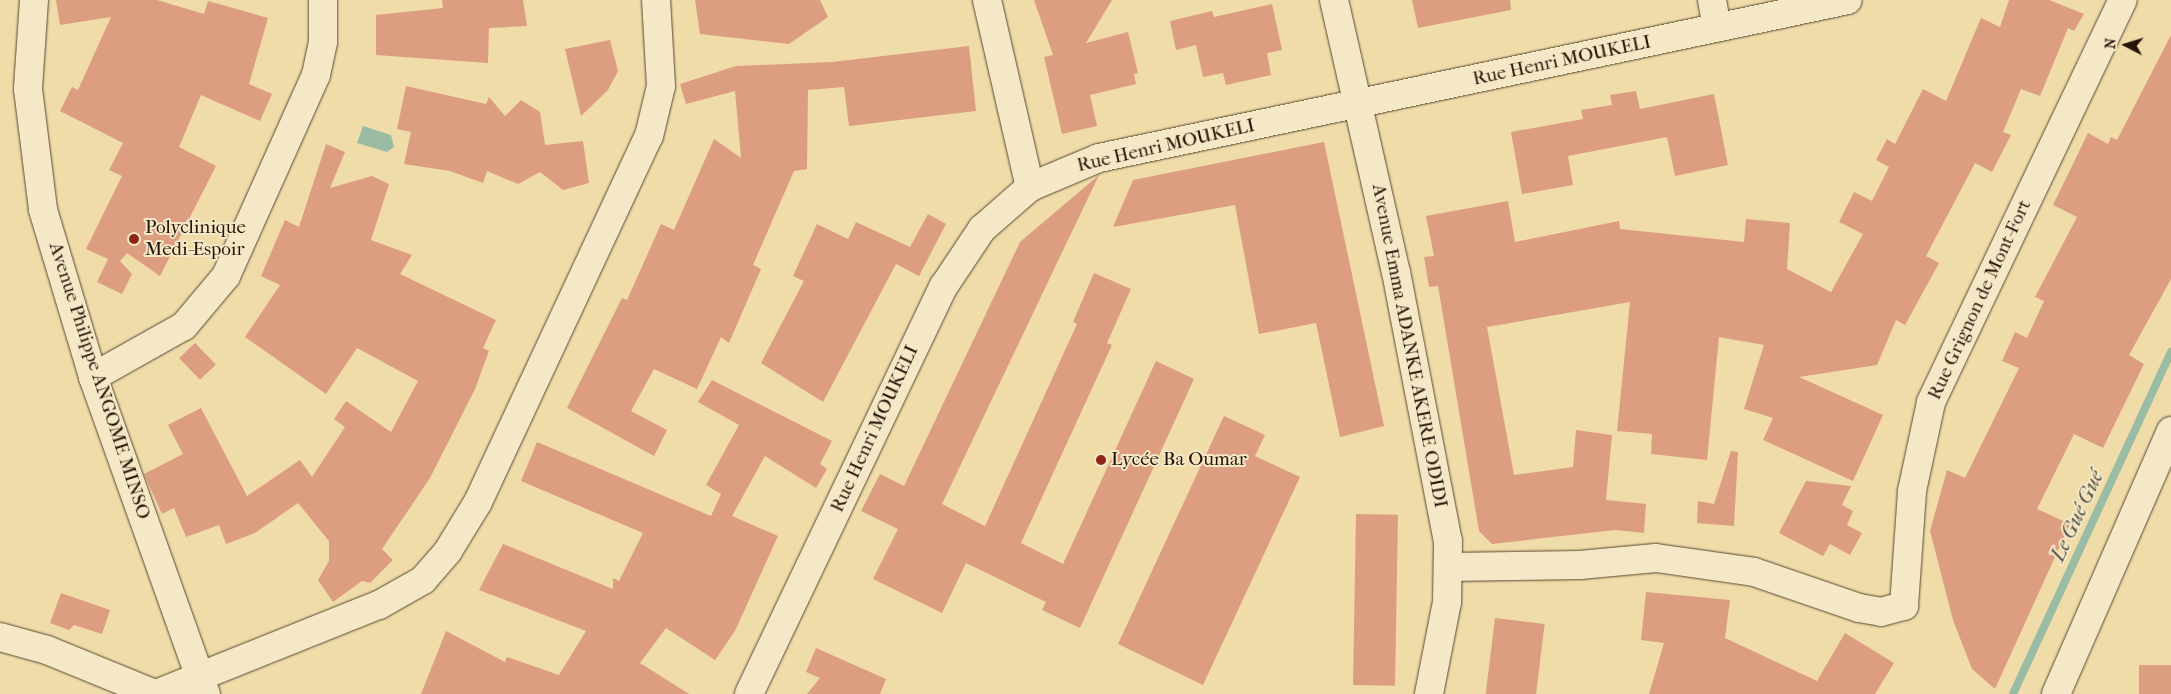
<!DOCTYPE html>
<meta charset="utf-8">
<style>
body{margin:0}
#map{position:relative;width:2171px;height:694px;overflow:hidden;background:#efdca9;font-family:"IM FELL French Canon",serif}
div>[style]{position:absolute}
.water>*{inset:0;background:#9abca5}
.stream>*{height:8px;margin:-4px;padding:0 4px;transform-origin:4px;border-radius:4px;background:#9abca5}
.building>*{inset:0;background:#dd9d80;transform-origin:0 0}
.roads{filter:drop-shadow(0 0 1px #584730) drop-shadow(0 0 1px #584730)}
.minor>*{height:28px;margin:-14px;padding:0 14px;transform-origin:14px;border-radius:14px;background:#f5e8c7}
.dots>*{width:14px;height:14px;translate:-50% -50%;box-sizing:border-box;border:2px solid #f5e8c7;border-radius:50%}
span{translate:-50% -50%;white-space:nowrap;text-align:center;line-height:1.15;-webkit-text-stroke:4px #f5e8c7;paint-order:stroke}
.street-label{font-size:19px;color:#251508}
.poi-label{font-size:19px;color:#251508}
.left{translate:0 -50%;text-align:left}
.water-label{font-size:20px;color:#4e4f3f;font-style:italic}
.north{position:absolute;left:2101px;top:20px;width:50px;height:50px;-webkit-text-stroke:4px #f5e8c7;paint-order:stroke;rotate:275deg;font-size:14px;font-weight:700;line-height:20px;text-align:center;color:#251508}
.north::after{content:'';display:block;margin:auto;width:18px;height:22px;background:#251508;clip-path:polygon(50% 0,100% 100%,50% 72%,0 100%)}
</style>
<div id="map">
<div class="water">
<i style="clip-path:polygon(363px 126px,391px 135px,394px 147px,387px 152px,357px 143px)"></i>
</div>
<div class="stream">
<i style="left:2013px;top:694px;width:377px;rotate:-65.2deg"></i>
</div>
<div class="building">
<i style="clip-path:polygon(56px 0,157px 0,204px 14px,208px 1px,268px 18px,249px 84px,272px 94px,260px 121px,201px 95px,179px 147px,216px 166px,160px 276px,127px 253px,120px 261px,132px 274px,122px 294px,97px 282px,108px 259px,86px 249px,122px 176px,109px 170px,123px 143px,60px 111px,72px 87px,78px 90px,111px 17px,60px 25px)"></i>
<i style="clip-path:polygon(442px 0,523px 0,527px 26px,489px 28px,488px 63px,376px 55px,376px 15px,443px 8px)"></i>
<i style="clip-path:polygon(695px 0,820px 0,828px 17px,789px 44px,700px 34px)"></i>
<i style="clip-path:polygon(1034px 0,1112px 0,1086px 43px,1128px 32px,1138px 73px,1134px 74px,1136px 84px,1090px 95px,1097px 126px,1062px 134px,1044px 57px,1053px 55px)"></i>
<i style="clip-path:polygon(1412px 0,1510px 0,1511px 10px,1418px 28px)"></i>
<i style="clip-path:polygon(2009px 0,2049px 0,2084px 14px,2074px 31px,2068px 28px,2040px 96px,2021px 89px,2003px 132px,2011px 135px,1992px 172px,1975px 163px,1926px 256px,1939px 263px,1905px 325px,1896px 320px,1877px 365px,1799px 377px,1883px 415px,1853px 481px,1763px 440px,1773px 418px,1744px 409px,1764px 345px,1719px 337px,1707px 460px,1651px 454px,1652px 434px,1617px 431px,1630px 302px,1487px 327px,1514px 475px,1573px 467px,1576px 430px,1612px 435px,1606px 500px,1646px 504px,1644px 533px,1615px 530px,1492px 544px,1479px 531px,1438px 286px,1429px 287px,1424px 257px,1434px 256px,1426px 216px,1508px 201px,1515px 242px,1619px 221px,1620px 229px,1744px 242px,1746px 219px,1790px 223px,1787px 269px,1831px 292px,1863px 234px,1839px 222px,1854px 192px,1872px 201px,1889px 167px,1876px 160px,1887px 139px,1895px 144px,1923px 89px,1946px 101px,1981px 18px,2000px 27px)"></i>
<i style="clip-path:polygon(1272px 4px,1282px 50px,1267px 53px,1271px 75px,1226px 85px,1223px 73px,1203px 77px,1196px 45px,1176px 50px,1170px 21px,1212px 11px,1214px 17px)"></i>
<i style="clip-path:polygon(2171px 35px,2171px 279px,2129px 355px,2144px 364px,2103px 448px,2074px 434px,2037px 509px,2070px 524px,1995px 689px,1972px 669px,1953px 620px,1930px 531px,1947px 470px,1965px 478px,2019px 368px,2002px 361px,2015px 332px,2027px 338px,2044px 301px,2035px 297px,2077px 217px,2053px 205px,2088px 133px,2108px 144px,2111px 137px,2117px 140px)"></i>
<i style="clip-path:polygon(610px 40px,618px 71px,608px 90px,581px 116px,565px 49px)"></i>
<i style="clip-path:polygon(969px 46px,976px 111px,849px 126px,844px 87px,808px 90px,807px 169px,794px 171px,753px 265px,761px 269px,729px 343px,721px 337px,697px 389px,654px 369px,631px 411px,667px 430px,654px 456px,567px 408px,622px 298px,627px 300px,661px 224px,674px 230px,714px 139px,741px 158px,735px 91px,686px 104px,680px 84px,736px 66px,832px 62px)"></i>
<i style="clip-path:polygon(406px 86px,486px 104px,489px 97px,505px 116px,521px 100px,540px 112px,545px 145px,583px 141px,589px 183px,563px 190px,540px 172px,518px 184px,487px 171px,483px 183px,450px 171px,404px 164px,411px 132px,397px 129px)"></i>
<i style="clip-path:polygon(1636px 91px,1640px 109px,1714px 94px,1728px 165px,1675px 176px,1667px 137px,1568px 156px,1573px 185px,1522px 194px,1511px 132px,1583px 119px,1581px 110px,1612px 105px,1610px 95px)"></i>
<i style="clip-path:polygon(1324px 142px,1384px 426px,1340px 437px,1316px 323px,1259px 334px,1235px 205px,1113px 227px,1133px 180px)"></i>
<i style="clip-path:polygon(326px 144px,345px 152px,330px 188px,372px 176px,389px 184px,371px 240px,412px 255px,400px 274px,496px 320px,483px 348px,489px 351px,475px 389px,430px 478px,382px 549px,393px 560px,370px 583px,362px 581px,333px 602px,318px 580px,329px 561px,329px 541px,298px 503px,255px 533px,226px 544px,219px 525px,186px 537px,174px 508px,162px 514px,144px 474px,183px 454px,168px 425px,201px 408px,247px 496px,300px 460px,312px 477px,345px 427px,334px 419px,346px 401px,391px 432px,418px 381px,357px 348px,326px 394px,245px 337px,280px 285px,261px 276px,285px 220px,299px 227px)"></i>
<i style="clip-path:polygon(1099px 175px,942px 504px,985px 526px,1077px 324px,1073px 322px,1094px 273px,1131px 289px,1107px 343px,1112px 345px,1021px 543px,1063px 564px,1156px 361px,1194px 379px,1080px 628px,1042px 610px,1046px 602px,966px 563px,942px 613px,873px 579px,898px 529px,861px 511px,880px 474px,904px 486px,1020px 242px)"></i>
<i style="clip-path:polygon(928px 214px,946px 224px,919px 276px,896px 264px,823px 402px,761px 363px,804px 281px,793px 276px,817px 224px,848px 239px,856px 222px,910px 247px)"></i>
<i style="left:195px;top:343px;width:30px;height:22px;rotate:46deg"></i>
<i style="clip-path:polygon(712px 380px,832px 441px,820px 464px,827px 469px,816px 488px,765px 456px,732px 516px,778px 536px,735px 631px,715px 660px,666px 628px,640px 663px,689px 694px,421px 694px,446px 631px,505px 662px,507px 657px,559px 675px,586px 631px,479px 590px,503px 544px,613px 589px,613px 578px,619px 581px,643px 533px,521px 481px,537px 442px,711px 516px,721px 494px,706px 485px,739px 425px,698px 402px)"></i>
<i style="clip-path:polygon(1224px 416px,1265px 435px,1255px 456px,1300px 477px,1203px 685px,1118px 644px)"></i>
<i style="clip-path:polygon(1731px 451px,1738px 452px,1734px 526px,1697px 523px,1698px 501px,1714px 504px)"></i>
<i style="clip-path:polygon(1806px 481px,1851px 486px,1842px 505px,1853px 511px,1847px 525px,1862px 533px,1850px 555px,1830px 544px,1823px 556px,1779px 533px)"></i>
<i style="left:1356px;top:514px;width:42px;height:171px;rotate:1deg"></i>
<i style="clip-path:polygon(1646px 592px,1730px 600px,1725px 638px,1817px 681px,1845px 633px,1894px 663px,1875px 694px,1649px 694px,1664px 643px,1641px 640px)"></i>
<i style="clip-path:polygon(61px 593px,110px 610px,102px 634px,74px 625px,69px 630px,50px 623px)"></i>
<i style="left:1495px;top:618px;width:50px;height:77px;rotate:7deg"></i>
<i style="clip-path:polygon(816px 648px,886px 679px,880px 694px,807px 694px,820px 678px,806px 672px)"></i>
<i style="left:2139px;top:665px;width:32px;height:29px"></i>
</div>
<div class="roads">
<div class="minor">
<i style="left:34px;top:0;width:89px;rotate:93.9deg"></i>
<i style="left:28px;top:89px;width:122px;rotate:82.9deg"></i>
<i style="left:43px;top:210px;width:174px;rotate:73.3deg"></i>
<i style="left:93px;top:377px;width:337px;rotate:70.4deg"></i>
<i style="left:987px;top:0;width:192px;rotate:77.1deg"></i>
<i style="left:1334px;top:0;width:279px;rotate:77.2deg"></i>
<i style="left:1396px;top:272px;width:274px;rotate:79.1deg"></i>
<i style="left:1448px;top:541px;width:61px;rotate:90.9deg"></i>
<i style="left:1447px;top:602px;width:94px;rotate:101.1deg"></i>
<i style="left:1712px;top:0;width:28px;rotate:80deg"></i>
<i style="left:93px;top:377px;width:104px;rotate:-29.3deg"></i>
<i style="left:184px;top:326px;width:65px;rotate:-50deg"></i>
<i style="left:226px;top:276px;width:220px;rotate:-65.9deg"></i>
<i style="left:316px;top:75px;width:34px;rotate:-78deg"></i>
<i style="left:323px;top:42px;width:42px;rotate:-90deg"></i>
<i style="left:1450px;top:567px;width:130px;rotate:-0.9deg"></i>
<i style="left:1580px;top:565px;width:76px;rotate:-5.3deg"></i>
<i style="left:1656px;top:558px;width:99px;rotate:8.1deg"></i>
<i style="left:1754px;top:572px;width:111px;rotate:18.9deg"></i>
<i style="left:1859px;top:608px;width:22px;rotate:10deg"></i>
<i style="left:1881px;top:612px;width:24px;rotate:-15deg"></i>
<i style="left:1904px;top:606px;width:115px;rotate:-86deg"></i>
<i style="left:1912px;top:491px;width:91px;rotate:-77.9deg"></i>
<i style="left:1931px;top:402px;width:445px;rotate:-64.5deg"></i>
<i style="left:0;top:637px;width:49px;rotate:15.5deg"></i>
<i style="left:47px;top:650px;width:117px;rotate:22.2deg"></i>
<i style="left:156px;top:694px;width:240px;rotate:-21.8deg"></i>
<i style="left:379px;top:605px;width:51px;rotate:-29.6deg"></i>
<i style="left:423px;top:580px;width:38px;rotate:-49deg"></i>
<i style="left:448px;top:551px;width:57px;rotate:-58.5deg"></i>
<i style="left:478px;top:502px;width:404px;rotate:-65deg"></i>
<i style="left:649px;top:136px;width:51px;rotate:-76.5deg"></i>
<i style="left:661px;top:86px;width:86px;rotate:-93.3deg"></i>
<i style="left:749px;top:694px;width:452px;rotate:-64.5deg"></i>
<i style="left:944px;top:286px;width:69px;rotate:-56.3deg"></i>
<i style="left:982px;top:229px;width:64px;rotate:-41.2deg"></i>
<i style="left:1030px;top:187px;width:75px;rotate:-22.8deg"></i>
<i style="left:1099px;top:158px;width:765px;rotate:-11.91deg"></i>
<i style="left:2056px;top:694px;width:287px;rotate:-66.4deg"></i>
</div>
</div>
<div class="dots">
<i style="left:134px;top:239px;background:#8f2418"></i>
<i style="left:1101px;top:460px;background:#8f2418"></i>
</div>
<div class="street-label">
<span style="left:1562px;top:61px;rotate:-12deg">Rue Henri MOUKELI</span>
<span style="left:1166px;top:146px;rotate:-13deg">Rue Henri MOUKELI</span>
<span style="left:1980px;top:300px;rotate:-65deg">Rue Grignon de Mont-Fort</span>
<span style="left:1409px;top:346px;rotate:79deg">Avenue Emma ADANKE AKERE ODIDI</span>
<span style="left:99px;top:381px;rotate:72deg">Avenue Philippe ANGOME MINSO</span>
<span style="left:875px;top:429px;rotate:-65deg">Rue Henri MOUKELI</span>
</div>
<div class="poi-label">
<span class="left" style="left:145px;top:239px">Polyclinique<br>Medi-Espoir</span>
<span class="left" style="left:1111px;top:460px">Lycée Ba Oumar</span>
</div>
<div class="water-label">
<span style="left:2077px;top:516px;rotate:-65deg">Le Gué Gué</span>
</div>
<div class="north">N</div>
</div>
